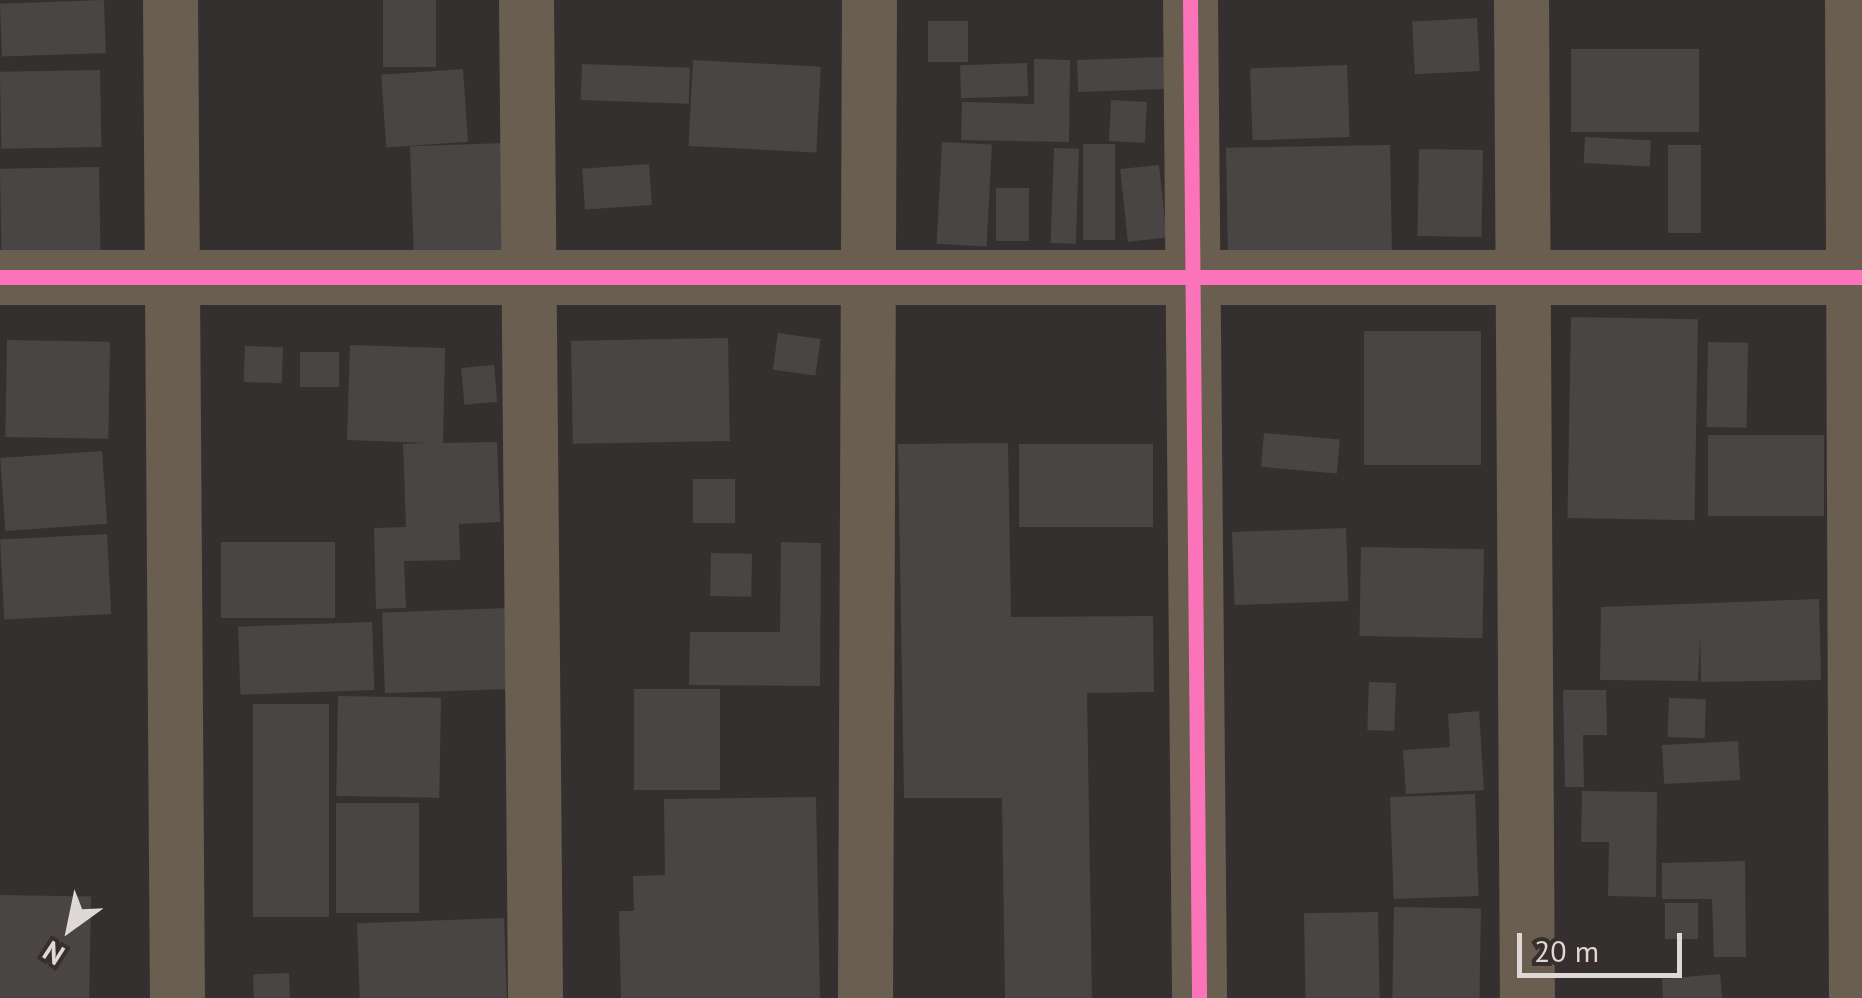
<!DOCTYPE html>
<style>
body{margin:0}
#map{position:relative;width:1862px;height:998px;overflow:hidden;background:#353030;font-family:"PT Sans",sans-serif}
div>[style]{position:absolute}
.building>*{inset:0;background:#494545;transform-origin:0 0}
.minor>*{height:55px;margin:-27.5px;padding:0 27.5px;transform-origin:27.5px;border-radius:27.5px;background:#6a5e50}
.cycleway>*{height:15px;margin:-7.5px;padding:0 7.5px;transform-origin:7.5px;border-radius:7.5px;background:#fb73b8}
span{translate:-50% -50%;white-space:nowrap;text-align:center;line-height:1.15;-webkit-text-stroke:10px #382f2d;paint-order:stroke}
.north{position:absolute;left:20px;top:878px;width:100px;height:100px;-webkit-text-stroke:8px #382f2d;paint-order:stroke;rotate:213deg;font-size:28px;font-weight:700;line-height:40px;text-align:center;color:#ded8d6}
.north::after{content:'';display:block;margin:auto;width:35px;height:45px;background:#ded8d6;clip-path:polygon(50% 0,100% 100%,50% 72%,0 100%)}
.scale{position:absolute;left:1517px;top:933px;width:165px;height:45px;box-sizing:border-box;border:5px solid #ded8d6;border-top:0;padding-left:12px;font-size:30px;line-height:35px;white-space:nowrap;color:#ded8d6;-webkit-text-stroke:8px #382f2d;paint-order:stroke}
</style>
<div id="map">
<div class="building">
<i style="left:104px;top:0;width:53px;height:104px;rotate:88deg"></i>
<i style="left:383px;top:0;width:53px;height:67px"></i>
<i style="left:1477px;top:18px;width:53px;height:65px;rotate:87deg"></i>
<i style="left:928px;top:21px;width:40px;height:41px"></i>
<i style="left:1699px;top:49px;width:83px;height:128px;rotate:90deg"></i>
<i style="left:1164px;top:57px;width:32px;height:87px;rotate:88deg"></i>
<i style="clip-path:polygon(1034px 59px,1070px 60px,1069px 142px,961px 140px,962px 102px,1034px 104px)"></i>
<i style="left:693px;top:60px;width:128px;height:86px;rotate:3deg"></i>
<i style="left:1027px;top:63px;width:33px;height:67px;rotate:88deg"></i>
<i style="left:582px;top:64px;width:108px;height:36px;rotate:2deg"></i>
<i style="left:1347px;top:65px;width:72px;height:97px;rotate:88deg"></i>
<i style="left:463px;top:69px;width:73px;height:82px;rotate:86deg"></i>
<i style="left:100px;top:70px;width:77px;height:100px;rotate:89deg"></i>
<i style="left:1111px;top:100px;width:36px;height:41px;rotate:3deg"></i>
<i style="left:1585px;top:137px;width:66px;height:26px;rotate:3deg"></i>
<i style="left:942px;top:142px;width:50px;height:102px;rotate:3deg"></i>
<i style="left:505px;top:143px;width:109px;height:95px;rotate:88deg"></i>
<i style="left:1083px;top:144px;width:32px;height:96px"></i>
<i style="left:1390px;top:145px;width:107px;height:164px;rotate:89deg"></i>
<i style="left:1668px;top:145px;width:33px;height:88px"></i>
<i style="left:1054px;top:148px;width:25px;height:95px;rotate:2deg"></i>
<i style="left:1419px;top:149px;width:64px;height:87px;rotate:1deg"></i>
<i style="left:649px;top:164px;width:41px;height:67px;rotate:86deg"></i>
<i style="left:1159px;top:165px;width:73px;height:39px;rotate:84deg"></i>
<i style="left:99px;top:167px;width:83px;height:99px;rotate:89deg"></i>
<i style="left:996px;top:188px;width:33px;height:53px"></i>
<i style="left:1571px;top:317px;width:127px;height:201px;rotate:1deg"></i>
<i style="left:1364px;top:331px;width:117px;height:134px"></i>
<i style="left:778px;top:333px;width:43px;height:37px;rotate:8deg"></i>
<i style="left:728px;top:338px;width:103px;height:157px;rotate:89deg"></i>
<i style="left:7px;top:340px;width:103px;height:97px;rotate:1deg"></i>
<i style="left:1708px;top:342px;width:40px;height:85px;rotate:1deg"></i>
<i style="clip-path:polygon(350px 345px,445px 348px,443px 443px,497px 442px,500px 522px,459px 524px,460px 560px,404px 561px,406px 608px,376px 609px,374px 528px,406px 527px,403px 444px,427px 443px,347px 440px)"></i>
<i style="left:245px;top:346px;width:38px;height:36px;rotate:2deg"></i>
<i style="left:300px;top:352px;width:39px;height:35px"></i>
<i style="left:494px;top:365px;width:37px;height:33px;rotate:85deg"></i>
<i style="left:1264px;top:433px;width:76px;height:34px;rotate:5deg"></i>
<i style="left:1708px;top:435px;width:116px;height:81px"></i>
<i style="clip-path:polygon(1008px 443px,1011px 617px,1153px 616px,1154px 692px,1087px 693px,1092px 998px,1005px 998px,1002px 798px,904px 798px,898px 444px)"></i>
<i style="left:1019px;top:444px;width:134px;height:83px"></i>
<i style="left:102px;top:451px;width:73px;height:102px;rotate:86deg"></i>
<i style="left:693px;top:479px;width:42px;height:44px"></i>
<i style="left:1346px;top:528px;width:73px;height:114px;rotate:88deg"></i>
<i style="left:107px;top:534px;width:80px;height:107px;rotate:87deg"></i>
<i style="left:221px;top:542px;width:114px;height:76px"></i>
<i style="clip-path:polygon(781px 542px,821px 543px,820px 686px,689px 685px,690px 632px,780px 632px)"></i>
<i style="left:1361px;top:547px;width:123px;height:89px;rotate:1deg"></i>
<i style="left:711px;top:553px;width:41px;height:43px;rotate:1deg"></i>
<i style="clip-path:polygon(1819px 599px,1821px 680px,1701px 682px,1700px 636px,1698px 681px,1600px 680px,1601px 607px)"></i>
<i style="left:508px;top:608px;width:81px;height:126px;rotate:88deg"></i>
<i style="left:372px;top:622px;width:68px;height:134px;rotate:88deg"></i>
<i style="left:1369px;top:682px;width:27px;height:48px;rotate:2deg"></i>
<i style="left:634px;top:689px;width:86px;height:101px"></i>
<i style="clip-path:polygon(1563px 690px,1606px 690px,1607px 735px,1583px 735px,1584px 787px,1565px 787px)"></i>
<i style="left:338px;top:696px;width:103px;height:100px;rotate:1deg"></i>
<i style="left:1669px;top:698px;width:37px;height:39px;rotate:2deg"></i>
<i style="left:253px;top:704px;width:76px;height:213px"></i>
<i style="clip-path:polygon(1479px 711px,1484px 790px,1406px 794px,1403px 750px,1450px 747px,1448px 714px)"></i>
<i style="left:1738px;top:741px;width:39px;height:76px;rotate:87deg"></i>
<i style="clip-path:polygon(1582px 791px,1657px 792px,1656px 897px,1608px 896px,1609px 842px,1581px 842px)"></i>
<i style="left:1475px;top:794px;width:102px;height:85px;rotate:88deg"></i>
<i style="clip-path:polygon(816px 797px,820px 998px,621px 998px,619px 911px,634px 911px,633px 876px,665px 875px,664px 799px)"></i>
<i style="left:336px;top:803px;width:83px;height:110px"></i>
<i style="clip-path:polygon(1745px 861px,1746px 957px,1714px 957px,1712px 899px,1662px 899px,1662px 863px)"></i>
<i style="left:0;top:895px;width:91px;height:103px;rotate:1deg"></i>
<i style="left:1698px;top:903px;width:36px;height:33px;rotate:90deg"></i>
<i style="left:1394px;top:907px;width:87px;height:91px;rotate:1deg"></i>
<i style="left:1378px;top:912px;width:86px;height:74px;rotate:89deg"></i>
<i style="left:504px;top:918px;width:80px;height:147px;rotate:88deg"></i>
<i style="left:289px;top:973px;width:25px;height:36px;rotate:88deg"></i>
<i style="clip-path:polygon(1720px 974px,1722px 998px,1663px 998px,1662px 979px)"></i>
</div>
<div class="minor">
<i style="left:170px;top:0;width:998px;rotate:89.6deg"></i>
<i style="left:526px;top:0;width:998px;rotate:89.48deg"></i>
<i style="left:1190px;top:0;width:998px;rotate:89.48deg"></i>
<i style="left:1521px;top:0;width:998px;rotate:89.66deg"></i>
<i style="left:1852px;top:0;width:998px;rotate:89.77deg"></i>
<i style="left:0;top:277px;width:1862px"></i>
<i style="left:865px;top:998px;width:998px;rotate:-89.77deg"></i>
</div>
<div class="cycleway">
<i style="left:1190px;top:0;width:998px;rotate:89.48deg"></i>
<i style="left:0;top:277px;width:1862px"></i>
</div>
<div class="north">N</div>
<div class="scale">20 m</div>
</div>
